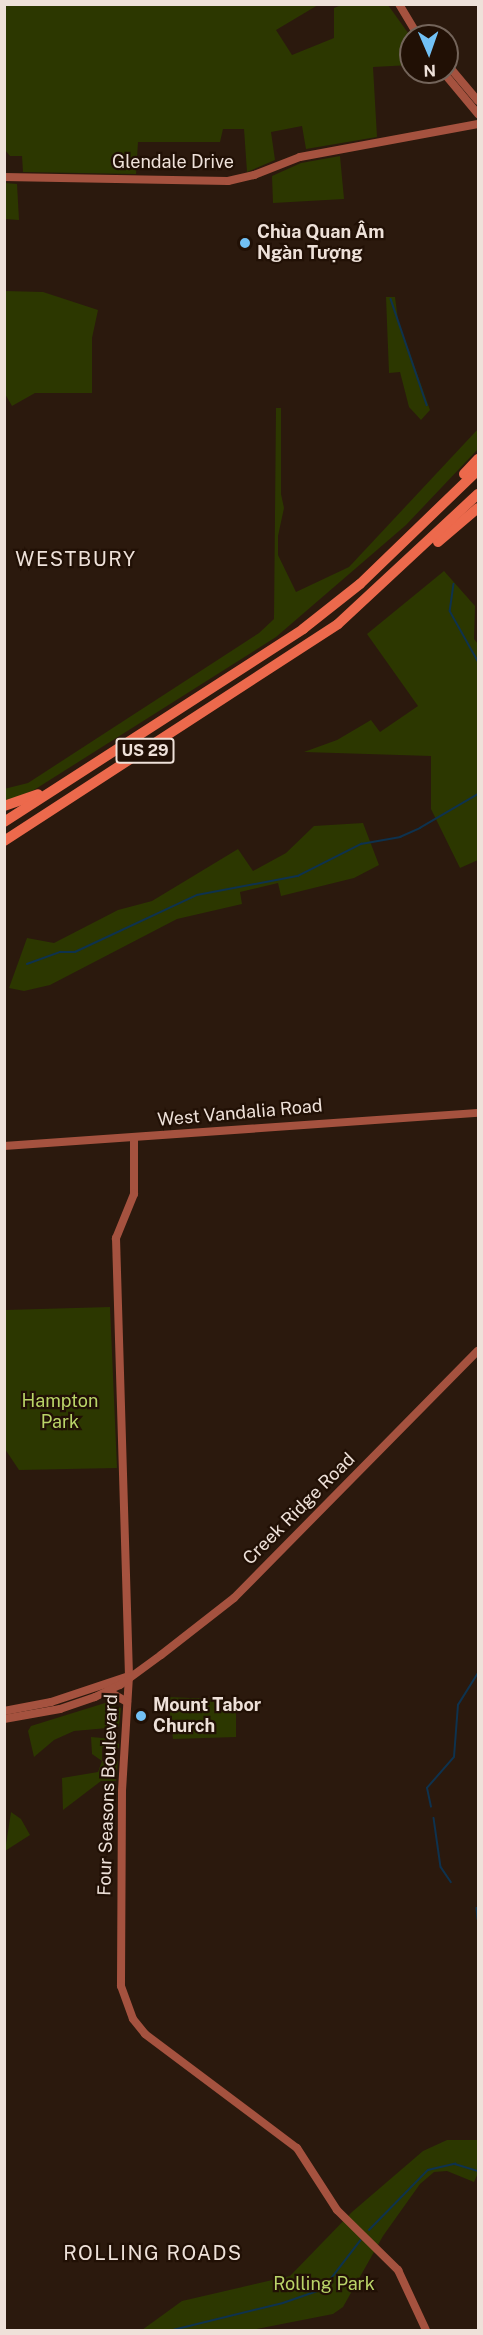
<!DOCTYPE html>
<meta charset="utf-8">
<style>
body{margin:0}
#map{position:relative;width:483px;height:2335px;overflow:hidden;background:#2b190d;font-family:"Public Sans",sans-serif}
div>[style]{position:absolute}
.green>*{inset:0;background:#2c3700}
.stream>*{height:1.5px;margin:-0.75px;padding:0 0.75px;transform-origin:0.75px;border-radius:0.75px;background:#0e324e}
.secondary>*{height:8px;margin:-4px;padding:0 4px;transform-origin:4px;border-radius:4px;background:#a5523f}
.highway>*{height:10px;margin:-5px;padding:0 5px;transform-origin:5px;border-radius:5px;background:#ec694c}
.dots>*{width:16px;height:16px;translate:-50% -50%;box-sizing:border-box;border:3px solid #211005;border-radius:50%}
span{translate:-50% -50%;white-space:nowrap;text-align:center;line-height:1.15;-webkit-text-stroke:4.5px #211005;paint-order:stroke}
.shield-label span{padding:2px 4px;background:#211005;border:2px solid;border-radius:4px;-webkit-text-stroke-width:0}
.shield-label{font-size:16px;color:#eee1d9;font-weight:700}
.street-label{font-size:18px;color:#eee1d9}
.poi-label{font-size:18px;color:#eee1d9;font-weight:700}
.left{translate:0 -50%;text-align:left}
.park-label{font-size:18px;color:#bad468}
.neighbourhood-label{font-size:20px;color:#eee1d9;letter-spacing:1.5px}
.frame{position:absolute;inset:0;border:6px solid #eee1d9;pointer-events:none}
.north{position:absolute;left:399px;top:24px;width:60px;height:60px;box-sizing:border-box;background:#211005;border:2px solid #73645a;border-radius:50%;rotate:178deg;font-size:16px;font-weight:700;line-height:24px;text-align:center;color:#eee1d9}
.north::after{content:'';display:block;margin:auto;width:21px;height:27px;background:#72c1f5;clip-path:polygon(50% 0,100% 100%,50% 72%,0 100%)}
</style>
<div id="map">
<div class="green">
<i style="clip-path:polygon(4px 5px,318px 5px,276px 30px,292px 55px,334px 38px,334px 8px,341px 5px,388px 5px,411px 37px,411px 65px,373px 67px,377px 137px,306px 149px,302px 126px,271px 132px,275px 160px,247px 172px,244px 129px,223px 129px,220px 142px,138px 142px,136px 174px,23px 172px,22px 156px,10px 156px,5px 150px)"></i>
<i style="clip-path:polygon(340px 156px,344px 199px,273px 203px,272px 176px,301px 163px)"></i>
<i style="clip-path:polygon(5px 183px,17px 184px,19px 220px,5px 219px)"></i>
<i style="clip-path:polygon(5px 291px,43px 292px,98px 310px,92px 338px,92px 393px,35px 393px,12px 406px,5px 394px)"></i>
<i style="clip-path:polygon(386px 297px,395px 297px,398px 320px,430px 410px,421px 420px,409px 407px,400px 372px,389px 373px)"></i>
<i style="clip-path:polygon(276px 408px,281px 408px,281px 494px,284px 508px,278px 536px,278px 555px,296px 592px,349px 567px,478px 429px,478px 449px,406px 525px,276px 637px,34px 790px,5px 802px,4px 789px,28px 783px,259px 633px,274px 619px)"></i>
<i style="clip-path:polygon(444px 571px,475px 606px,474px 639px,478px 644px,478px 860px,460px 868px,431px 809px,431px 756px,304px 752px,337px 740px,371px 720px,380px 732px,418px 706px,367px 634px)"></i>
<i style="clip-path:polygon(363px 823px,379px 865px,354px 878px,281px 896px,278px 883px,240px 892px,242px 904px,177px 919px,50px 985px,24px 991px,9px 988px,27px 938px,54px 943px,118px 910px,152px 901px,238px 849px,253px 871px,286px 853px,314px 826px)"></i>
<i style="clip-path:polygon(110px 1307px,117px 1468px,19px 1470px,5px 1449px,5px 1310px)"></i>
<i style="clip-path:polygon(168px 1697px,236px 1700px,236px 1737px,173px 1739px)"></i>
<i style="clip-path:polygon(105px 1703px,121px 1708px,119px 1727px,74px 1731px,54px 1740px,34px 1757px,28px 1731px,31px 1726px)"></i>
<i style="clip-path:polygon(91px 1737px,114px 1739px,119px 1744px,119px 1748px,102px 1747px,102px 1761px,118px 1761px,116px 1781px,101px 1781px,63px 1810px,62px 1778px,98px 1772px,102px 1761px,92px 1754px)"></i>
<i style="clip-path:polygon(11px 1812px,21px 1819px,30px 1835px,5px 1851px)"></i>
<i style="clip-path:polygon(447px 2140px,478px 2140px,478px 2173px,474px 2182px,447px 2171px,434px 2172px,420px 2184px,383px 2236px,343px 2307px,333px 2314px,251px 2330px,142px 2330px,182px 2301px,290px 2276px,352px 2212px,423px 2151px)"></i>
</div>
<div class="stream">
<i style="left:391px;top:299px;width:112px;rotate:71.2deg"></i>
<i style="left:454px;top:584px;width:27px;rotate:98deg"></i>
<i style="left:450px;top:611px;width:57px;rotate:60.8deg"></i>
<i style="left:27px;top:964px;width:35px;rotate:-20deg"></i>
<i style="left:60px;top:952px;width:15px"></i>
<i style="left:75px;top:952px;width:135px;rotate:-25deg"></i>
<i style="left:197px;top:895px;width:103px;rotate:-10.7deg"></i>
<i style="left:298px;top:876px;width:71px;rotate:-26.9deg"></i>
<i style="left:361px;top:844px;width:40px;rotate:-10deg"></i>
<i style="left:400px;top:837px;width:22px;rotate:-24deg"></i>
<i style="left:420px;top:828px;width:67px;rotate:-30.4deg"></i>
<i style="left:431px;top:1807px;width:19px;rotate:-102deg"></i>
<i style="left:427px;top:1788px;width:41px;rotate:-48.9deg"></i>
<i style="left:454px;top:1757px;width:52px;rotate:-85.6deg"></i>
<i style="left:458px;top:1705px;width:38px;rotate:-58deg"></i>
<i style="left:434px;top:1818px;width:49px;rotate:81.9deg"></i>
<i style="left:441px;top:1867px;width:18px;rotate:56deg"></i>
<i style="left:477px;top:1908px;width:11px;rotate:85deg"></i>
<i style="left:369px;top:2230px;width:84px;rotate:-45.5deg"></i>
<i style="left:428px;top:2170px;width:28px;rotate:-13deg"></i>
<i style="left:455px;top:2164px;width:24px;rotate:17deg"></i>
<i style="left:173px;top:2330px;width:113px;rotate:-13.8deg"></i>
<i style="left:283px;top:2303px;width:42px;rotate:-19.3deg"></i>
<i style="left:323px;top:2289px;width:61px;rotate:-52.4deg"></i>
</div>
<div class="secondary">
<i style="left:399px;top:4px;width:37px;rotate:59deg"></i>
<i style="left:447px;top:64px;width:48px;rotate:50deg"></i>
<i style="left:443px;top:72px;width:55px;rotate:50.2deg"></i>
<i style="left:4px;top:177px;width:224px;rotate:1deg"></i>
<i style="left:228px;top:181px;width:27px;rotate:-13deg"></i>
<i style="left:254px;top:175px;width:49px;rotate:-21.4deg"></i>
<i style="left:300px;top:157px;width:181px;rotate:-10.5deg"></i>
<i style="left:134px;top:1139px;width:55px;rotate:90deg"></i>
<i style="left:134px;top:1194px;width:48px;rotate:112.2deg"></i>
<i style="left:116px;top:1238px;width:438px;rotate:88.3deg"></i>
<i style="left:129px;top:1676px;width:115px;rotate:93.5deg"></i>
<i style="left:122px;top:1791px;width:195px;rotate:90.3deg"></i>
<i style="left:121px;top:1986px;width:35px;rotate:70deg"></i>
<i style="left:133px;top:2019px;width:19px;rotate:51deg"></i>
<i style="left:145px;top:2034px;width:190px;rotate:36.9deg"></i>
<i style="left:297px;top:2148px;width:74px;rotate:57.2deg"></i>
<i style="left:337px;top:2210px;width:86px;rotate:44.5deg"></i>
<i style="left:398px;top:2270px;width:66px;rotate:65deg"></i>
<i style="left:4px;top:1146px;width:475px;rotate:-4deg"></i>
<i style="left:108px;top:1691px;width:22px;rotate:30deg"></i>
<i style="left:4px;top:1711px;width:48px;rotate:-10.8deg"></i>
<i style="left:51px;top:1702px;width:82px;rotate:-18.4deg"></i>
<i style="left:4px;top:1719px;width:57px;rotate:-10.1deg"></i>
<i style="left:60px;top:1709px;width:37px;rotate:-19deg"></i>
<i style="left:95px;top:1697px;width:28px;rotate:-26deg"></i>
<i style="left:120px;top:1685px;width:51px;rotate:-36.2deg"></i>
<i style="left:161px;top:1655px;width:93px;rotate:-38deg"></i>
<i style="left:234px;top:1598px;width:347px;rotate:-45.4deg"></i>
</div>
<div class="highway">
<i style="left:464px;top:474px;width:21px;rotate:-47deg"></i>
<i style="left:438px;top:542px;width:52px;rotate:-40.4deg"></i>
<i style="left:4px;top:806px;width:36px;rotate:-19deg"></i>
<i style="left:4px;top:822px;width:356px;rotate:-32.8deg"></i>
<i style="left:303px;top:629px;width:73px;rotate:-38.3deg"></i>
<i style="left:360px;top:584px;width:164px;rotate:-44deg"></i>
<i style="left:4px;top:841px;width:398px;rotate:-33deg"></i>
<i style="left:338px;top:624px;width:191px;rotate:-42.9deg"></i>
</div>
<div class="dots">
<i style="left:245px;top:243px;background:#72c1f5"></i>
<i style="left:141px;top:1716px;background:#72c1f5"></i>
</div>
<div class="shield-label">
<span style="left:145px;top:751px">US 29</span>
</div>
<div class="street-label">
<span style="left:173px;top:162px">Glendale Drive</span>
<span style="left:240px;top:1113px;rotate:-5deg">West Vandalia Road</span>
<span style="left:299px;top:1509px;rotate:-45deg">Creek Ridge Road</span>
<span style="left:108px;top:1795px;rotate:-88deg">Four Seasons Boulevard</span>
</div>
<div class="poi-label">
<span class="left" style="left:257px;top:243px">Chùa Quan Âm<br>Ngàn Tượng</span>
<span class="left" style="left:153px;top:1716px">Mount Tabor<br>Church</span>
</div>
<div class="park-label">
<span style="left:60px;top:1412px">Hampton<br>Park</span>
<span style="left:324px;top:2284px">Rolling Park</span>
</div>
<div class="neighbourhood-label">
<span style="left:76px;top:559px">WESTBURY</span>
<span style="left:153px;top:2253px">ROLLING ROADS</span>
</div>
<div class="frame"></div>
<div class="north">N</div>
</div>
